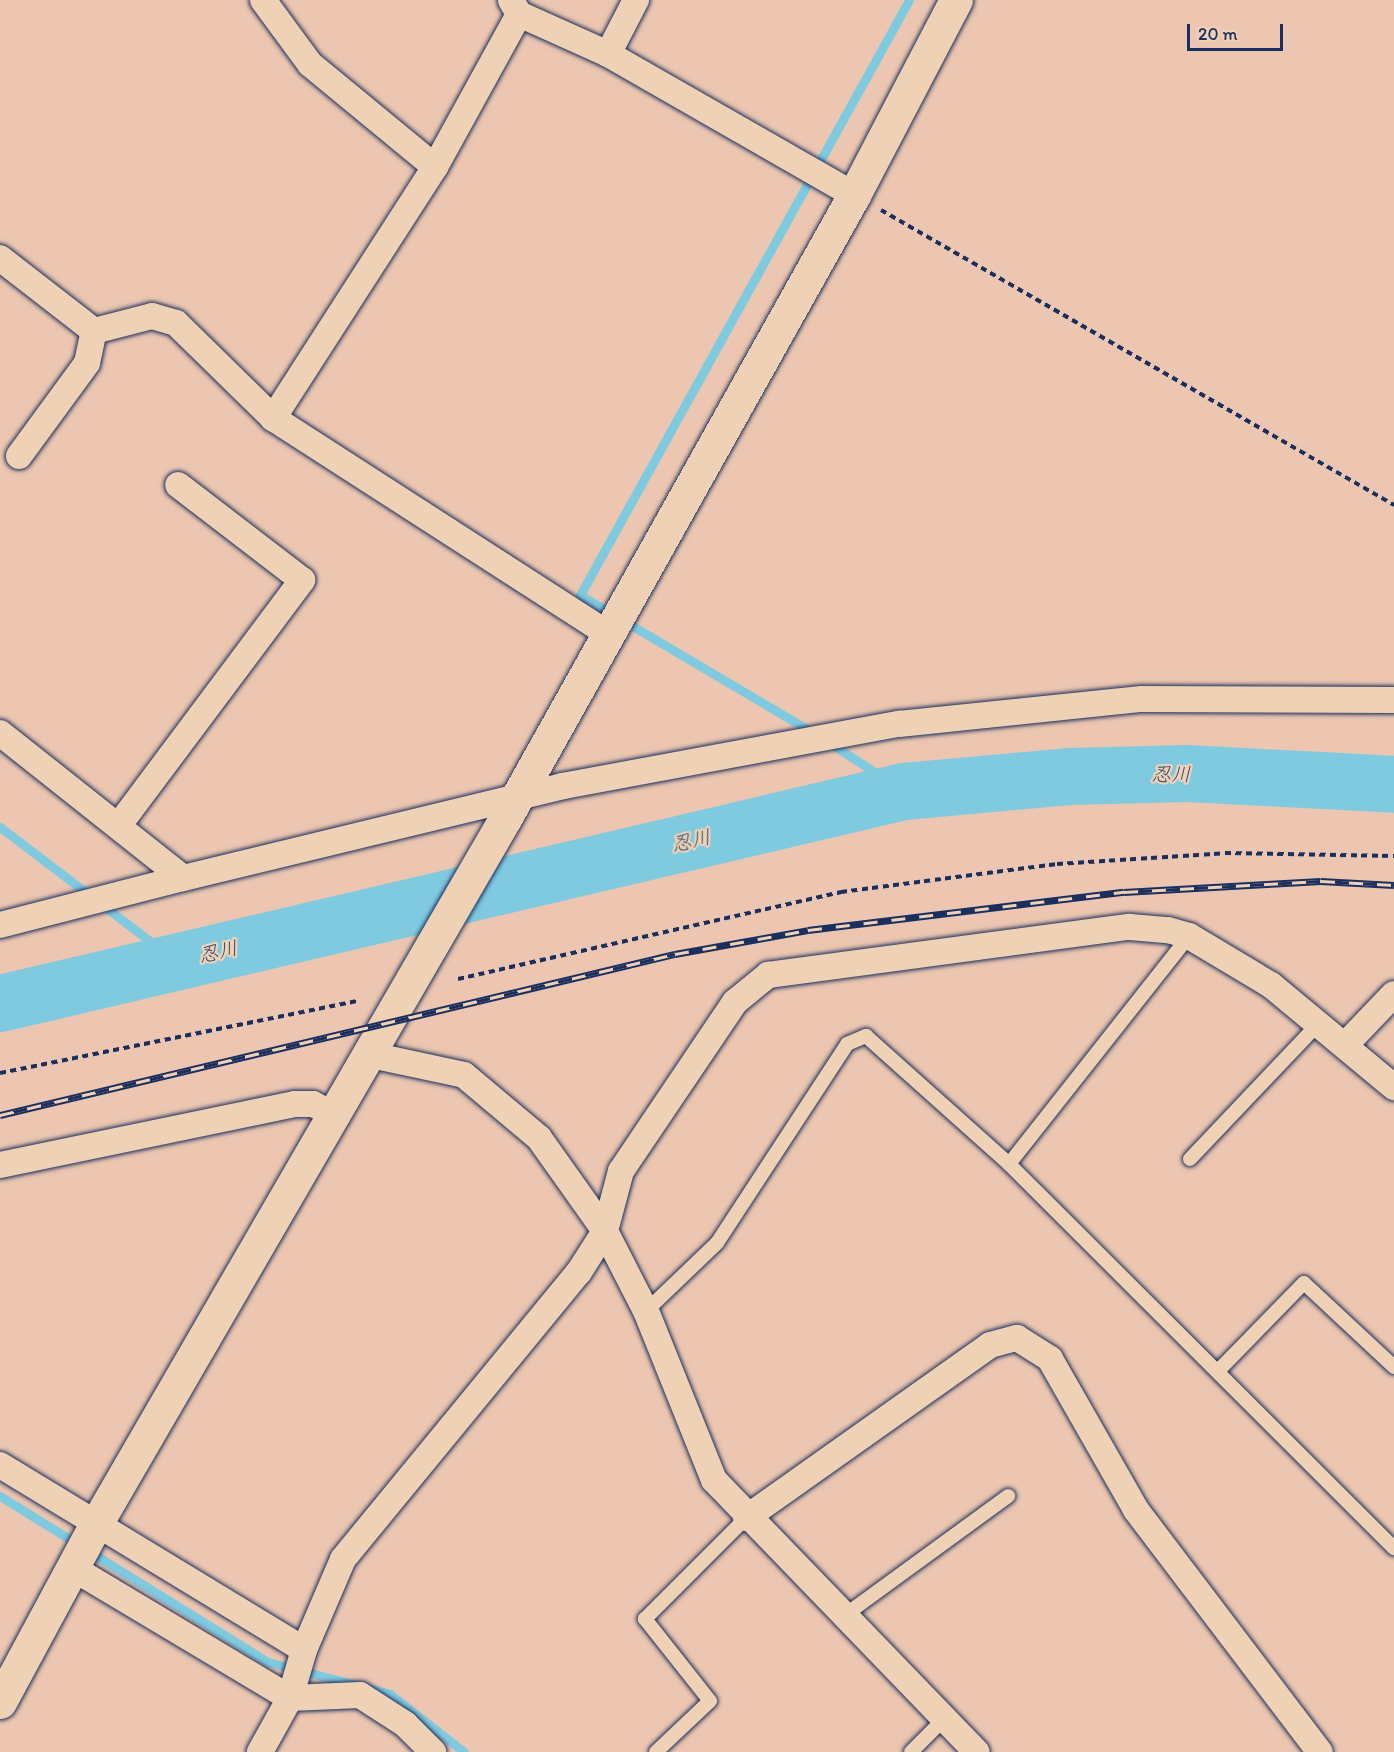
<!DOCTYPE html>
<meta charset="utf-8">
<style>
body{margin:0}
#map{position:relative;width:1394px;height:1752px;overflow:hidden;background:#ecc6b0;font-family:Itim,"Klee One",sans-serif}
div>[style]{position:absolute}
.stream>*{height:9px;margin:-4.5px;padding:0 4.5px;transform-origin:4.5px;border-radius:4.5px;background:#80cae0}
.river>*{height:57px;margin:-28.5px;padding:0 28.5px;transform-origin:28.5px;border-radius:28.5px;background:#80cae0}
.path>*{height:4px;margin-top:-2px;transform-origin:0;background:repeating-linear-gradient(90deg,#1b2f5e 0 6px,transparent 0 10.5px)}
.roads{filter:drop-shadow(0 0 2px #1b2f5e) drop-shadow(0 0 2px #1b2f5e)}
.service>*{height:14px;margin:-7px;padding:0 7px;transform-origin:7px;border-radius:7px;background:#efd2b5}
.minor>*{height:26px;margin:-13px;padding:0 13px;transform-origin:13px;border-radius:13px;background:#efd2b5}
.tertiary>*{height:33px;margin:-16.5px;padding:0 16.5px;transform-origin:16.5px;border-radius:16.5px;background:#efd2b5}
.rail>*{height:7px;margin-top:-3.5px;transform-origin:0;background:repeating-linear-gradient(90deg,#efd2b5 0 14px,#1b2f5e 0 28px);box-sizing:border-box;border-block:2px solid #1b2f5e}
span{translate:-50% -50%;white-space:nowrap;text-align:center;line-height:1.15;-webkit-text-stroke:4.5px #efd2b5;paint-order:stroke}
.water-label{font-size:20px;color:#2a4672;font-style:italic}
.scale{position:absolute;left:1187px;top:24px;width:96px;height:27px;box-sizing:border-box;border:3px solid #1b2f5e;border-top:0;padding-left:8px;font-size:18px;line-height:21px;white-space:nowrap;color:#1b2f5e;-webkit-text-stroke:4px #efd2b5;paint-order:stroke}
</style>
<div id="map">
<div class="stream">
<i style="left:817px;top:735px;width:275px;rotate:-149.4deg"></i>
<i style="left:580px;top:595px;width:680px;rotate:-61.06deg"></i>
<i style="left:828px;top:742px;width:90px;rotate:32.8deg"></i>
<i style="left:0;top:827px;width:226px;rotate:37.3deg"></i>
<i style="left:0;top:1496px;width:315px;rotate:31.8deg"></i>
<i style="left:268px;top:1662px;width:126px;rotate:14.7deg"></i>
<i style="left:390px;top:1694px;width:94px;rotate:38.1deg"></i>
</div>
<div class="river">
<i style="left:0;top:1003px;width:929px;rotate:-13.2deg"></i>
<i style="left:904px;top:791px;width:165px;rotate:-5.2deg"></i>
<i style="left:1068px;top:776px;width:119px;rotate:-1.4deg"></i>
<i style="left:1187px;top:773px;width:207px;rotate:3deg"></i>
</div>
<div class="path">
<i style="left:881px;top:210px;width:592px;rotate:29.9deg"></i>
<i style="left:458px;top:979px;width:393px;rotate:-12.8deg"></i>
<i style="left:841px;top:892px;width:218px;rotate:-7.4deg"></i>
<i style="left:1057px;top:864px;width:168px;rotate:-3.7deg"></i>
<i style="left:1225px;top:853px;width:169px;rotate:1deg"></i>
<i style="left:0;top:1073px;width:364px;rotate:-11.4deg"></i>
</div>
<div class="roads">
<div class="service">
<i style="left:1190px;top:1159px;width:187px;rotate:-46.5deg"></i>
<i style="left:1009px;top:1164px;width:290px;rotate:-51.7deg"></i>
<i style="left:646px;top:1311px;width:98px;rotate:-43.8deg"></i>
<i style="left:717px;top:1243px;width:238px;rotate:-56.8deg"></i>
<i style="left:847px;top:1044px;width:21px;rotate:-23deg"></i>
<i style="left:866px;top:1036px;width:192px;rotate:41.8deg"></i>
<i style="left:1009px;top:1164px;width:544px;rotate:44.93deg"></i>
<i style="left:1218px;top:1371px;width:123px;rotate:-45.7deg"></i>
<i style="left:1304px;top:1283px;width:123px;rotate:43deg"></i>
<i style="left:841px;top:1618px;width:207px;rotate:-36.1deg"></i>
<i style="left:656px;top:1752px;width:74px;rotate:-43.4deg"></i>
<i style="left:710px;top:1701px;width:105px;rotate:-128.4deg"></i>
<i style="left:645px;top:1619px;width:143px;rotate:-45deg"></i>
<i style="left:911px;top:1752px;width:48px;rotate:-45deg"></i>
</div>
<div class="minor">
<i style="left:263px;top:0;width:79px;rotate:53.7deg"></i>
<i style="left:310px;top:64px;width:162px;rotate:39.5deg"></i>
<i style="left:435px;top:167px;width:175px;rotate:-61.2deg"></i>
<i style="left:519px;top:14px;width:16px;rotate:-120deg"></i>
<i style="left:519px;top:14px;width:98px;rotate:24.2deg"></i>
<i style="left:608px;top:54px;width:284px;rotate:29.8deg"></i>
<i style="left:608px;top:54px;width:61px;rotate:-62.6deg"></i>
<i style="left:435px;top:167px;width:299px;rotate:122.8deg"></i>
<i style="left:273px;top:418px;width:399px;rotate:32.8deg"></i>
<i style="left:0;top:258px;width:119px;rotate:37.8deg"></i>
<i style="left:94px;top:331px;width:60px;rotate:-14.5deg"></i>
<i style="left:152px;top:316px;width:25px;rotate:16deg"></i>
<i style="left:176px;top:323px;width:136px;rotate:44.4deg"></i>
<i style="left:19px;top:456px;width:115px;rotate:-53.8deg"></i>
<i style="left:87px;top:363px;width:33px;rotate:-78deg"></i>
<i style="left:0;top:733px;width:233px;rotate:38.4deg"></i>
<i style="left:183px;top:878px;width:391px;rotate:-13.6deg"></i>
<i style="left:563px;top:786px;width:342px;rotate:-10.5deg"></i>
<i style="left:899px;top:724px;width:244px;rotate:-5.9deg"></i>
<i style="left:1142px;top:699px;width:252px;rotate:0.2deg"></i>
<i style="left:119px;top:825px;width:306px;rotate:-53.2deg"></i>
<i style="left:302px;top:580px;width:156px;rotate:-142.5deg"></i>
<i style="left:0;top:925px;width:189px;rotate:-14.4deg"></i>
<i style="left:1346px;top:1044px;width:69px;rotate:-46.2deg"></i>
<i style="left:371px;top:1055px;width:95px;rotate:12.1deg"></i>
<i style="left:464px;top:1075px;width:98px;rotate:40deg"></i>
<i style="left:539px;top:1138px;width:114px;rotate:54.6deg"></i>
<i style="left:605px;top:1231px;width:90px;rotate:62.9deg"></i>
<i style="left:646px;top:1311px;width:182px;rotate:68.1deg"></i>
<i style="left:714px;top:1480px;width:378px;rotate:46deg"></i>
<i style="left:0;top:1165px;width:301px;rotate:-11.7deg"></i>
<i style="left:295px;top:1104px;width:18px"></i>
<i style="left:313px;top:1104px;width:27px;rotate:27deg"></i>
<i style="left:0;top:1465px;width:356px;rotate:31.3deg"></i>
<i style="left:304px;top:1650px;width:99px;rotate:-66.8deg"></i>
<i style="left:343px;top:1559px;width:372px;rotate:-50.6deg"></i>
<i style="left:579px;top:1272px;width:49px;rotate:-57.6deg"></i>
<i style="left:605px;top:1231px;width:62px;rotate:-75.1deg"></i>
<i style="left:621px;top:1171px;width:204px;rotate:-56deg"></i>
<i style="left:735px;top:1002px;width:43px;rotate:-39.3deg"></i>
<i style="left:768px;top:975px;width:365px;rotate:-7.6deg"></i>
<i style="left:1130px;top:927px;width:38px;rotate:5deg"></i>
<i style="left:1168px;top:930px;width:22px;rotate:16deg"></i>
<i style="left:1189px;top:936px;width:96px;rotate:30.9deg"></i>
<i style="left:1271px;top:985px;width:160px;rotate:39.7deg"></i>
<i style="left:746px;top:1518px;width:299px;rotate:-35.3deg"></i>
<i style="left:990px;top:1345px;width:28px;rotate:-15deg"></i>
<i style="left:1017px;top:1338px;width:39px;rotate:32deg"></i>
<i style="left:1050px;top:1359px;width:174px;rotate:60.3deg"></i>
<i style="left:1136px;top:1510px;width:304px;rotate:52.8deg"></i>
<i style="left:71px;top:1567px;width:255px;rotate:30.9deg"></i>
<i style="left:290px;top:1698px;width:62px;rotate:119.1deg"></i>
<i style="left:304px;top:1650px;width:50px;rotate:106.3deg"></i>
<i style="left:290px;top:1698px;width:70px;rotate:-2.5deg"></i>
<i style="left:360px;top:1695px;width:54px;rotate:32.8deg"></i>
<i style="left:405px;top:1724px;width:40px;rotate:45deg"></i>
</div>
<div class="tertiary">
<i style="left:0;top:1702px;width:202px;rotate:-61.7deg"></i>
<i style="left:96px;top:1524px;width:817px;rotate:-59.89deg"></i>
<i style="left:506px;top:817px;width:713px;rotate:-60.77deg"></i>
<i style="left:854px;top:195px;width:220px;rotate:-62.4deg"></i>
</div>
</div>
<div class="rail">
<i style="left:0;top:1115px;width:694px;rotate:-13.42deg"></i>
<i style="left:675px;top:954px;width:135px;rotate:-10.2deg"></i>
<i style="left:808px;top:930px;width:318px;rotate:-6.9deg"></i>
<i style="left:1124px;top:892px;width:197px;rotate:-3.2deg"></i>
<i style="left:1321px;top:881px;width:73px;rotate:3.1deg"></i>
</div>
<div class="water-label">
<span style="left:1171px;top:774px">忍川</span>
<span style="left:691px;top:841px;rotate:-13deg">忍川</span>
<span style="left:218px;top:952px;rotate:-13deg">忍川</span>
</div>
<div class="scale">20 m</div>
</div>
